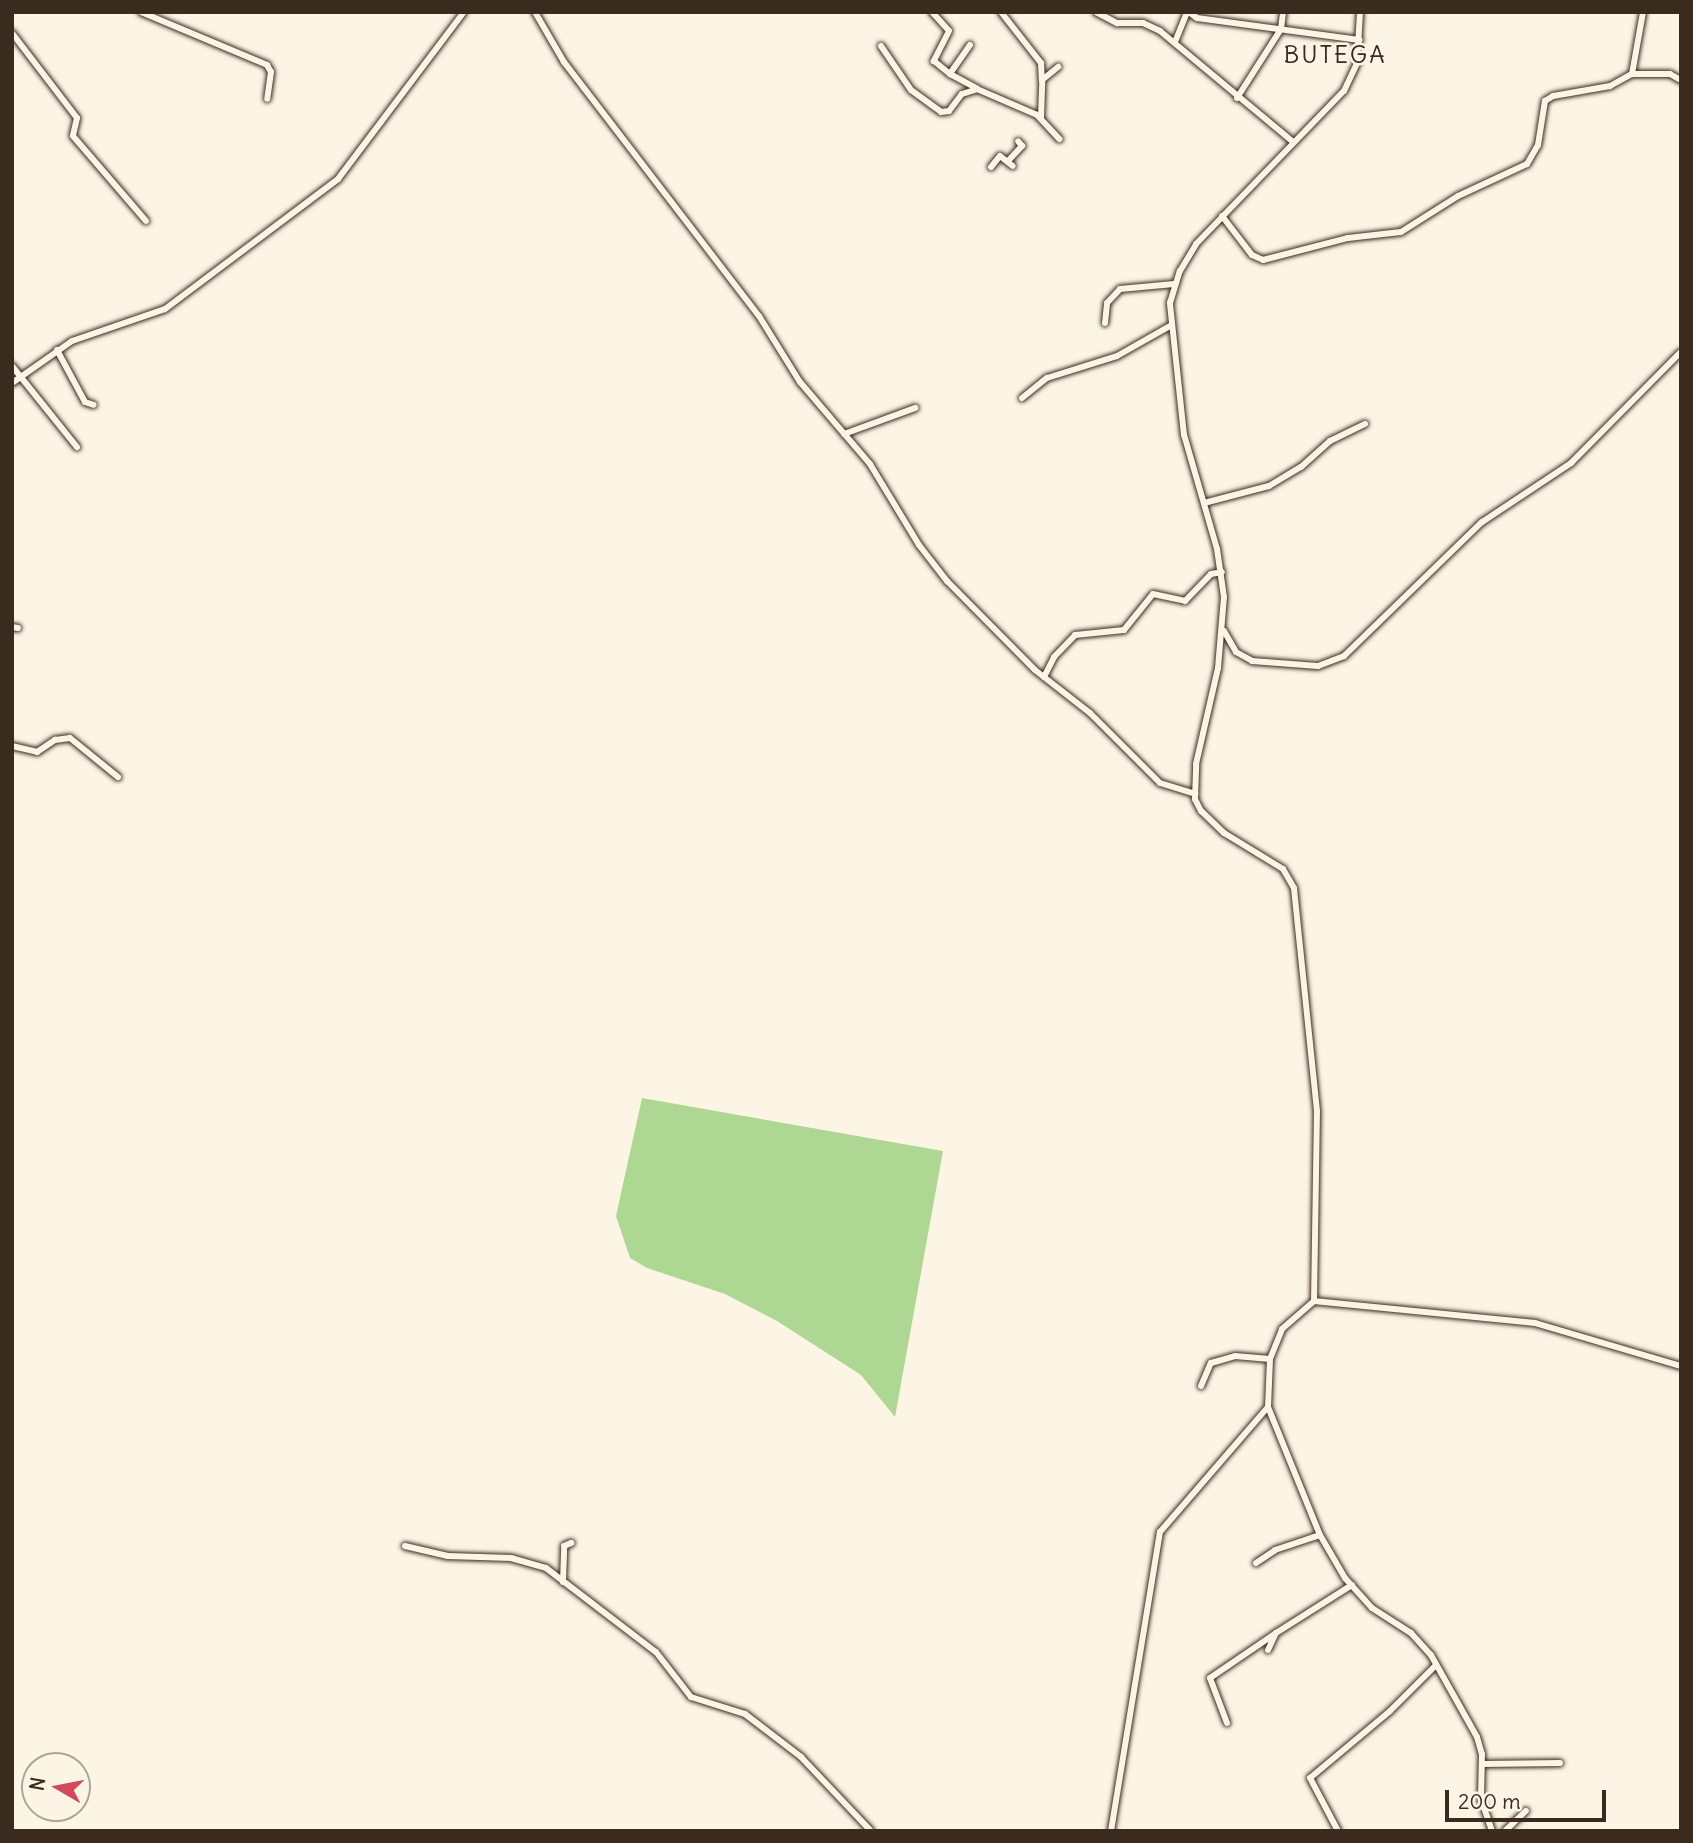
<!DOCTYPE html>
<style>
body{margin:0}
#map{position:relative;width:1693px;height:1843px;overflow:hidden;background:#fcf5e5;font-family:Delius,sans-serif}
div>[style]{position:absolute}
.green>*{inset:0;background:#afd794}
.roads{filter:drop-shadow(0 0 2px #3b2a1e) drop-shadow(0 0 2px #3b2a1e)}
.minor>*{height:6px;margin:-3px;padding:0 3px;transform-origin:3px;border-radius:3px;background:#fcf5e5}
span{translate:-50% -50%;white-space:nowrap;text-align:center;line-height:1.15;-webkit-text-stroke:5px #fcf5e5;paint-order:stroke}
.quarter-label{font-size:24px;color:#3b2a1e;letter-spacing:2px}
.frame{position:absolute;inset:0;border:14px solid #3b2a1e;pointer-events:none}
.north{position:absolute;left:21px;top:1752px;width:70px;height:70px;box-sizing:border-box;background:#fcf5e5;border:2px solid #afa495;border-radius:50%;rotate:280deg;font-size:19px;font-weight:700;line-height:28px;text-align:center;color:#3b2a1e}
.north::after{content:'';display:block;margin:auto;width:24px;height:32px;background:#d1495b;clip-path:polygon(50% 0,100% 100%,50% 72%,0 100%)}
.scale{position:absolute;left:1445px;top:1790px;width:161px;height:32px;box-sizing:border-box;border:4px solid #3b2a1e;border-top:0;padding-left:9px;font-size:21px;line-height:24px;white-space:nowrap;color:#3b2a1e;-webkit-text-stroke:5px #fcf5e5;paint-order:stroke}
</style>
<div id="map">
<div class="green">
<i style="clip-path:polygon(642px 1098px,943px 1151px,895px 1417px,861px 1375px,777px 1321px,725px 1294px,647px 1268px,630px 1258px,616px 1216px)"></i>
</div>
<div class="roads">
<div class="minor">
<i style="left:141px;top:12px;width:137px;rotate:22.8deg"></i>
<i style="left:267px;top:65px;width:8px;rotate:60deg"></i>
<i style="left:271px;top:72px;width:27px;rotate:98deg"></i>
<i style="left:535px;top:12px;width:58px;rotate:59.9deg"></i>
<i style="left:564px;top:62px;width:320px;rotate:52.5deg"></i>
<i style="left:759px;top:316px;width:78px;rotate:58.2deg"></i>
<i style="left:800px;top:382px;width:108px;rotate:49.5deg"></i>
<i style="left:870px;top:464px;width:95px;rotate:58.8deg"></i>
<i style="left:919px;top:545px;width:46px;rotate:52.1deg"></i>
<i style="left:947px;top:581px;width:125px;rotate:45.3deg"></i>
<i style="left:1035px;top:670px;width:70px;rotate:38deg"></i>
<i style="left:1090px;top:713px;width:99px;rotate:45deg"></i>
<i style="left:1160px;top:783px;width:37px;rotate:17deg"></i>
<i style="left:932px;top:12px;width:25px;rotate:48deg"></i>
<i style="left:949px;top:31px;width:34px;rotate:117deg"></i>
<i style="left:934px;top:61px;width:21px;rotate:39deg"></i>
<i style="left:1001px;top:12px;width:65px;rotate:51.9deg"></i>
<i style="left:1041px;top:63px;width:17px;rotate:87deg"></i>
<i style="left:1096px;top:12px;width:24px;rotate:28deg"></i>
<i style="left:1117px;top:23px;width:26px"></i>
<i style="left:1143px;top:23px;width:19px;rotate:25deg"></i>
<i style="left:1160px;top:31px;width:173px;rotate:39.8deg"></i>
<i style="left:1189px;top:12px;width:10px;rotate:37deg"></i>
<i style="left:1197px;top:18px;width:164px;rotate:7.7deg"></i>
<i style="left:12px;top:33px;width:107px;rotate:52.6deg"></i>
<i style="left:77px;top:118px;width:18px;rotate:103deg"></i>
<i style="left:73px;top:136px;width:112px;rotate:49.3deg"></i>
<i style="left:1175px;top:42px;width:32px;rotate:-68deg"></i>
<i style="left:970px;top:45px;width:35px;rotate:125deg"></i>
<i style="left:950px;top:74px;width:30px;rotate:28deg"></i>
<i style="left:881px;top:46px;width:53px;rotate:55.7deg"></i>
<i style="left:911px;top:90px;width:37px;rotate:36deg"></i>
<i style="left:941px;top:112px;width:8px;rotate:-7deg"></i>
<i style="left:949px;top:111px;width:21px;rotate:-53deg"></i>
<i style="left:962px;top:94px;width:16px;rotate:-18deg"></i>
<i style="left:977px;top:89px;width:65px;rotate:23.4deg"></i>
<i style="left:1037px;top:115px;width:33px;rotate:47deg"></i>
<i style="left:1632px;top:74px;width:63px;rotate:-79.9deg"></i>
<i style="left:1237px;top:98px;width:82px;rotate:-57.5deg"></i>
<i style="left:1281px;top:29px;width:17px;rotate:-83deg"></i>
<i style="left:1041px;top:118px;width:38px;rotate:-88deg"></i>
<i style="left:1042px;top:80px;width:21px;rotate:-39deg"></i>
<i style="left:1008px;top:161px;width:21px;rotate:-47deg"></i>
<i style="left:1022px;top:146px;width:6px;rotate:-129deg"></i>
<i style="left:991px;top:167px;width:14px;rotate:-51deg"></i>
<i style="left:1000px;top:156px;width:16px;rotate:38deg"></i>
<i style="left:1222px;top:216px;width:49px;rotate:52.4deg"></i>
<i style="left:1252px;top:255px;width:12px;rotate:24deg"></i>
<i style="left:1263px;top:260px;width:88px;rotate:-14.5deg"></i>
<i style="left:1348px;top:238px;width:53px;rotate:-6.5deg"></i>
<i style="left:1401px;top:232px;width:67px;rotate:-32.3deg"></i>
<i style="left:1458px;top:196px;width:76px;rotate:-24.9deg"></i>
<i style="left:1527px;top:164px;width:22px;rotate:-60deg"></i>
<i style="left:1538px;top:145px;width:45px;rotate:-81deg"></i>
<i style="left:1545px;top:101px;width:9px;rotate:-32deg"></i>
<i style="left:1553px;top:96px;width:58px;rotate:-10deg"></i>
<i style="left:1610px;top:86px;width:25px;rotate:-29deg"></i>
<i style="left:1632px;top:74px;width:38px"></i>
<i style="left:1670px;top:74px;width:13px;rotate:29deg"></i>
<i style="left:1105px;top:323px;width:20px;rotate:-84deg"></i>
<i style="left:1107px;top:303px;width:19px;rotate:-47deg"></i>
<i style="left:1120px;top:289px;width:54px;rotate:-5.3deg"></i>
<i style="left:57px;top:350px;width:59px;rotate:61.7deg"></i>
<i style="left:85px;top:402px;width:9px;rotate:18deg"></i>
<i style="left:12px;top:366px;width:104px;rotate:51.3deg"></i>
<i style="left:12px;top:383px;width:73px;rotate:-35deg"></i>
<i style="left:72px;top:341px;width:98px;rotate:-19deg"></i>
<i style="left:165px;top:309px;width:216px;rotate:-36.9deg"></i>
<i style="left:338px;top:179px;width:209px;rotate:-53deg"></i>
<i style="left:1022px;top:398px;width:32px;rotate:-39deg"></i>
<i style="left:1047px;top:378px;width:73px;rotate:-17.4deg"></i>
<i style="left:1117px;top:356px;width:61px;rotate:-29.5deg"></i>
<i style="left:844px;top:434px;width:76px;rotate:-20.1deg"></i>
<i style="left:1204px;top:503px;width:67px;rotate:-14.7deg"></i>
<i style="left:1269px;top:486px;width:37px;rotate:-31deg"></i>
<i style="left:1301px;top:467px;width:39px;rotate:-42deg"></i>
<i style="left:1330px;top:441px;width:39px;rotate:-26deg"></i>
<i style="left:12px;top:627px;width:6px;rotate:9deg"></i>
<i style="left:1224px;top:631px;width:24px;rotate:60deg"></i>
<i style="left:1236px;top:652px;width:18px;rotate:29deg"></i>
<i style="left:1252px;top:661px;width:66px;rotate:4.3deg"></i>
<i style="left:1318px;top:666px;width:28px;rotate:-21deg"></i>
<i style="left:1344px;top:656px;width:192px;rotate:-44.2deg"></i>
<i style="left:1482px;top:522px;width:107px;rotate:-33.5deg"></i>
<i style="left:1571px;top:463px;width:156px;rotate:-45.3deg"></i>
<i style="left:1044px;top:677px;width:22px;rotate:-63deg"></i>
<i style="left:1054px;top:657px;width:30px;rotate:-46deg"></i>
<i style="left:1075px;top:635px;width:49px;rotate:-5.8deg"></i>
<i style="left:1124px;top:630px;width:46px;rotate:-51.1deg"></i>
<i style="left:1153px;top:594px;width:33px;rotate:12deg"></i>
<i style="left:1185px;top:601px;width:37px;rotate:-46deg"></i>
<i style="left:1211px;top:574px;width:11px;rotate:-10deg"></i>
<i style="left:12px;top:746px;width:26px;rotate:13deg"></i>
<i style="left:37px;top:752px;width:22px;rotate:-34deg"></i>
<i style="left:55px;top:740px;width:15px;rotate:-8deg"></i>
<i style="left:70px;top:738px;width:62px;rotate:39.1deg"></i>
<i style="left:1314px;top:1301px;width:222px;rotate:5.7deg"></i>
<i style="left:1535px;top:1323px;width:152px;rotate:16.4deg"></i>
<i style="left:1201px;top:1386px;width:25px;rotate:-67deg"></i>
<i style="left:1211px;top:1363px;width:25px;rotate:-16deg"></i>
<i style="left:1235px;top:1356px;width:35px;rotate:5deg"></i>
<i style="left:1268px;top:1407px;width:138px;rotate:67.9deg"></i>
<i style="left:1320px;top:1535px;width:50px;rotate:59.8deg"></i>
<i style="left:1345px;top:1578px;width:40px;rotate:48deg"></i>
<i style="left:1372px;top:1608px;width:46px;rotate:32.7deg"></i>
<i style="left:1411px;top:1633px;width:30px;rotate:48deg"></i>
<i style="left:1431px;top:1655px;width:94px;rotate:60.7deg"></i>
<i style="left:1477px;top:1737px;width:18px;rotate:74deg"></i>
<i style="left:1482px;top:1754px;width:45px;rotate:91.3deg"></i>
<i style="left:1481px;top:1799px;width:34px;rotate:71deg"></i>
<i style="left:405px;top:1546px;width:44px;rotate:13.1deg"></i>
<i style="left:448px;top:1556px;width:63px;rotate:1.8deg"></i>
<i style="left:511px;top:1558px;width:36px;rotate:16deg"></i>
<i style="left:546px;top:1568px;width:138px;rotate:37.4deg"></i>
<i style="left:656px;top:1652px;width:57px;rotate:52.1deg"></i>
<i style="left:691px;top:1697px;width:57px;rotate:17.5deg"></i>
<i style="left:745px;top:1714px;width:71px;rotate:37.5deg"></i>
<i style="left:801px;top:1757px;width:102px;rotate:46.6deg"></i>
<i style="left:1256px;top:1563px;width:23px;rotate:-34deg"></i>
<i style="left:1275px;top:1550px;width:47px;rotate:-18.4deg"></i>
<i style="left:563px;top:1582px;width:36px;rotate:-88deg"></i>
<i style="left:564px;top:1546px;width:8px;rotate:-23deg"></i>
<i style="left:1268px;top:1650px;width:19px;rotate:-65deg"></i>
<i style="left:1276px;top:1633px;width:90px;rotate:-32.3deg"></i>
<i style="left:1227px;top:1723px;width:48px;rotate:-110.7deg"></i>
<i style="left:1210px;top:1678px;width:80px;rotate:-34.3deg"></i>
<i style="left:1482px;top:1764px;width:78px;rotate:-0.7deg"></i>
<i style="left:1111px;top:1831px;width:303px;rotate:-80.7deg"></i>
<i style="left:1160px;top:1532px;width:165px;rotate:-49.2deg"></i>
<i style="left:1268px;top:1407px;width:48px;rotate:-87.6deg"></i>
<i style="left:1270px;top:1359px;width:32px;rotate:-68deg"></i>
<i style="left:1282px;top:1329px;width:43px;rotate:-41.2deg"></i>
<i style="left:1314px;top:1301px;width:190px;rotate:-89.1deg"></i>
<i style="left:1317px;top:1111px;width:224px;rotate:-95.9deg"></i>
<i style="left:1294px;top:888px;width:22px;rotate:-120deg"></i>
<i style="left:1283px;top:869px;width:69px;rotate:-148.6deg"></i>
<i style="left:1224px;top:833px;width:32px;rotate:-136deg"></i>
<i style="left:1201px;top:811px;width:13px;rotate:-117deg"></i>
<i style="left:1195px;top:799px;width:35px;rotate:-88deg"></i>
<i style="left:1196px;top:764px;width:98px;rotate:-77.1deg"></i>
<i style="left:1218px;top:668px;width:71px;rotate:-85.2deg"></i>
<i style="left:1224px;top:597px;width:49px;rotate:-98.3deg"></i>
<i style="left:1217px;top:549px;width:119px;rotate:-106.1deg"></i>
<i style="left:1184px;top:435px;width:133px;rotate:-96.1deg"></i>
<i style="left:1170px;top:303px;width:34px;rotate:-73deg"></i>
<i style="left:1180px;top:271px;width:31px;rotate:-59deg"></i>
<i style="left:1196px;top:244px;width:213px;rotate:-46deg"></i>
<i style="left:1344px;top:91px;width:31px;rotate:-65deg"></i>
<i style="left:1357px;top:63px;width:51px;rotate:-86.6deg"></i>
<i style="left:1338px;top:1831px;width:60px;rotate:-117.8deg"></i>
<i style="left:1310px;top:1778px;width:104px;rotate:-39.9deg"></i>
<i style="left:1390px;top:1711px;width:65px;rotate:-45deg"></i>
<i style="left:1505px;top:1831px;width:29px;rotate:-44deg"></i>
</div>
</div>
<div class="quarter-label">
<span style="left:1335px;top:55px">BUTEGA</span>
</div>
<div class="frame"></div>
<div class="north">N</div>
<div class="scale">200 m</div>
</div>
